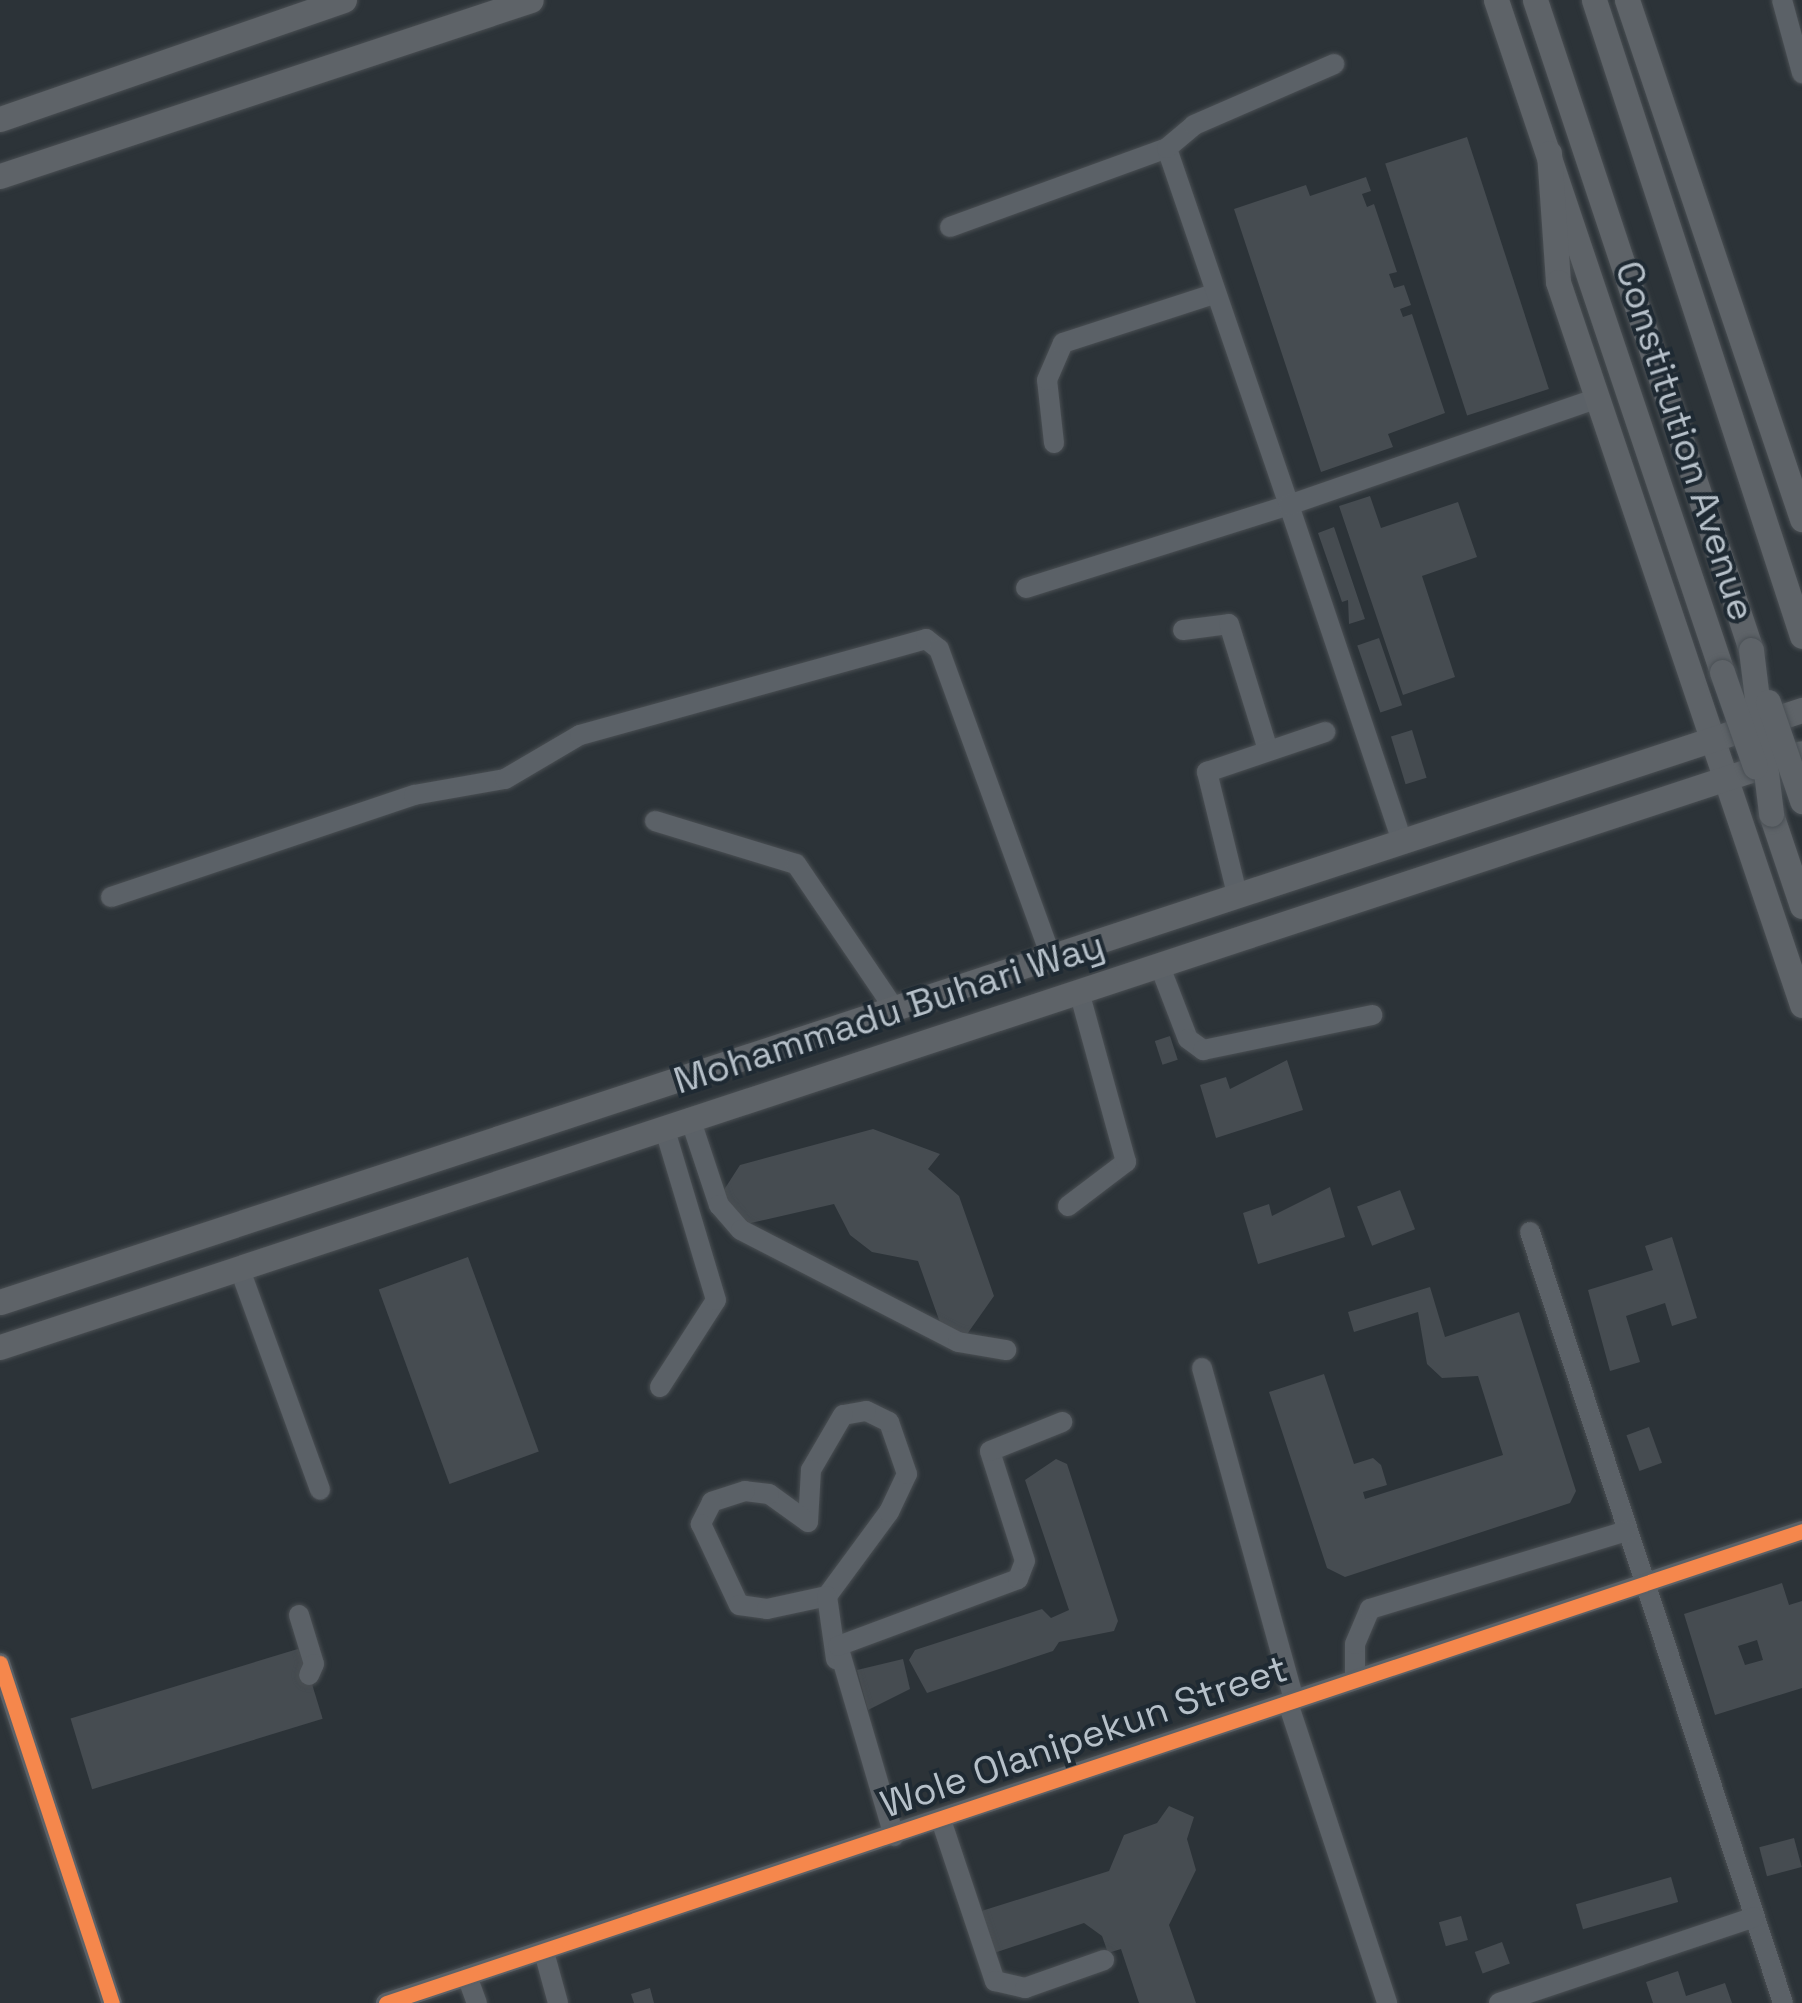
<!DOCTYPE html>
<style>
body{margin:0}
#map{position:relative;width:1802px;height:2003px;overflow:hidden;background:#2c3338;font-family:"Space Grotesk",sans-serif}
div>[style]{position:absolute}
.building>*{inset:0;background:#464c51;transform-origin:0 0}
.roads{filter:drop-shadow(0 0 2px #4a4f53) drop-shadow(0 0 2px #4a4f53)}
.minor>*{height:20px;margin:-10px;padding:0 10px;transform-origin:10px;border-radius:10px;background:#5b6167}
.major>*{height:25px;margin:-12.5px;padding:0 12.5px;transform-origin:12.5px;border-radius:12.5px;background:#5e6368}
.bridges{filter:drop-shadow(0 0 2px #4a5055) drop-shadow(0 0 2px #4a5055)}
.major-bridge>*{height:25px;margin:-12.5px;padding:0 12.5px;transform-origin:12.5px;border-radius:12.5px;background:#5e6368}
.cycleway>*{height:15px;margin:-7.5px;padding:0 7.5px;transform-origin:7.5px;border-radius:7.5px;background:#f5874c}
span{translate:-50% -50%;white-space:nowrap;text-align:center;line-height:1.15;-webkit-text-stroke:8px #1f2a33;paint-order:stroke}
.street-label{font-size:38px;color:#b6c0c9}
</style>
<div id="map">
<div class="building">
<i style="left:1467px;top:137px;width:265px;height:86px;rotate:72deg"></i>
<i style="clip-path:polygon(1366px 177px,1371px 191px,1362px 194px,1367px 207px,1374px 204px,1397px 272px,1389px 274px,1394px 288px,1404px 285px,1411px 305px,1400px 309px,1403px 317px,1412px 314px,1445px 413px,1388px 434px,1393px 447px,1321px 472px,1234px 209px,1306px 185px,1310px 196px)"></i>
<i style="clip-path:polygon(1370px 496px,1381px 528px,1458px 502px,1477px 557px,1422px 576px,1455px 677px,1403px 695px,1339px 506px)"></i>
<i style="clip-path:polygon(1334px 527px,1365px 619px,1349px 624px,1348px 600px,1342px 602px,1318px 533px)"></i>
<i style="left:1379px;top:638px;width:71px;height:23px;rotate:71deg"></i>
<i style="left:1412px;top:730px;width:50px;height:22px;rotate:73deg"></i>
<i style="left:1170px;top:1036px;width:25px;height:16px;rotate:72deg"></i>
<i style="clip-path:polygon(1287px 1060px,1303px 1110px,1216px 1138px,1200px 1085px,1226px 1077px,1230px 1089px)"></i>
<i style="clip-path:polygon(873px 1129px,940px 1154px,928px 1169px,959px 1196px,994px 1296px,965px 1337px,943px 1331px,918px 1261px,872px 1252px,850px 1235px,834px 1204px,742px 1225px,720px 1196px,740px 1165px)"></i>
<i style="clip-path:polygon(1330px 1187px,1345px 1237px,1258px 1264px,1243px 1213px,1269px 1204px,1272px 1216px)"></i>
<i style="left:1400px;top:1190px;width:42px;height:46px;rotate:69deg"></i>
<i style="clip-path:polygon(1672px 1237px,1697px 1318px,1672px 1326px,1665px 1303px,1626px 1316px,1640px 1362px,1610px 1371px,1588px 1290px,1653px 1270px,1645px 1246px)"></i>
<i style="left:468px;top:1257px;width:207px;height:95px;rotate:70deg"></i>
<i style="clip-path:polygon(1430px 1287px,1445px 1337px,1519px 1312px,1576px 1491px,1570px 1503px,1345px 1577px,1327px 1568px,1269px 1392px,1324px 1374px,1354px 1464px,1373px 1458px,1381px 1465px,1387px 1485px,1363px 1492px,1365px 1499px,1503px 1455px,1478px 1376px,1442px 1378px,1427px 1364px,1418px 1312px,1354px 1332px,1348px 1312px)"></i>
<i style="left:1649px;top:1427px;width:38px;height:24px;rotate:70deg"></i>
<i style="clip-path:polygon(1056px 1459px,1067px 1464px,1118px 1621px,1114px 1631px,1059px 1642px,1053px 1651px,927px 1693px,909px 1660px,915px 1650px,1042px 1609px,1051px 1618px,1069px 1610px,1025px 1480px)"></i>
<i style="clip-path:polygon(evenodd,1782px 1583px,1789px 1605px,1802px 1601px,1802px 1688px,1715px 1715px,1684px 1614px,1782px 1583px,1757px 1640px,1763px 1660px,1745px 1665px,1738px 1646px,1757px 1640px)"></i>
<i style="left:301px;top:1648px;width:74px;height:241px;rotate:73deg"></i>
<i style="clip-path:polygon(903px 1659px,910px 1689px,868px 1710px,857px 1670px)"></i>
<i style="clip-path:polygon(1169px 1806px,1194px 1817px,1187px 1839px,1196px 1870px,1169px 1925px,1196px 2003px,1139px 2003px,1121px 1949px,1108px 1953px,1102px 1936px,1084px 1923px,985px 1956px,972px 1914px,1109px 1871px,1124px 1835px,1157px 1823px)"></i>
<i style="left:1794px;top:1838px;width:30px;height:36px;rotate:75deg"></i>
<i style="left:1671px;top:1877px;width:26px;height:99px;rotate:74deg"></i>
<i style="left:1461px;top:1916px;width:25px;height:23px;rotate:74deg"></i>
<i style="left:1502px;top:1942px;width:23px;height:29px;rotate:70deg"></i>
<i style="clip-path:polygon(1678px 1971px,1686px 1996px,1725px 1983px,1732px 2003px,1653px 2003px,1646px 1982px)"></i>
<i style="clip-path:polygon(650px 1988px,654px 2003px,634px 2003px,631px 1994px)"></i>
</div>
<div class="roads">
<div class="minor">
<i style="left:1782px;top:0;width:76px;rotate:74.7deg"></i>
<i style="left:950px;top:227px;width:231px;rotate:-20deg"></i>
<i style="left:1054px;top:443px;width:63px;rotate:-96.3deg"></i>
<i style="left:1047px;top:380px;width:40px;rotate:-66.6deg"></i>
<i style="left:1063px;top:343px;width:159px;rotate:-18deg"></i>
<i style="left:1026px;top:588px;width:276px;rotate:-17.5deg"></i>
<i style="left:1289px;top:505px;width:377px;rotate:-108.9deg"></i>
<i style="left:1167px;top:148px;width:35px;rotate:-40deg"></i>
<i style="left:1194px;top:125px;width:153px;rotate:-23.5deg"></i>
<i style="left:1183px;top:630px;width:46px;rotate:-7.4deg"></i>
<i style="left:1229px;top:624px;width:132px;rotate:72.8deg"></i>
<i style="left:655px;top:821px;width:147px;rotate:17deg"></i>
<i style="left:796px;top:864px;width:171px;rotate:55.8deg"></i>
<i style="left:1402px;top:841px;width:354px;rotate:-108.6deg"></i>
<i style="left:1289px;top:505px;width:327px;rotate:-19.1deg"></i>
<i style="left:1237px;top:894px;width:126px;rotate:-103.8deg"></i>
<i style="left:1207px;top:772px;width:125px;rotate:-18.7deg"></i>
<i style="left:111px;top:897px;width:320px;rotate:-18.6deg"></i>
<i style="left:414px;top:795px;width:92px;rotate:-10deg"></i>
<i style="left:505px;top:779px;width:87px;rotate:-30.4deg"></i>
<i style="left:580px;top:735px;width:359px;rotate:-15.5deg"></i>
<i style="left:926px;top:639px;width:16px;rotate:38deg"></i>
<i style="left:939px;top:649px;width:327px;rotate:70deg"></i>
<i style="left:1159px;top:964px;width:80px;rotate:68.9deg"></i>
<i style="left:1188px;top:1039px;width:19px;rotate:36deg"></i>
<i style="left:1203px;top:1050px;width:173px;rotate:-11.7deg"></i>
<i style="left:690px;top:1118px;width:92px;rotate:71.6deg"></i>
<i style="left:719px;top:1205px;width:33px;rotate:49deg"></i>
<i style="left:741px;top:1230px;width:244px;rotate:27.3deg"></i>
<i style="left:958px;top:1342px;width:49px;rotate:9.5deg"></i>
<i style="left:1068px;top:1206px;width:73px;rotate:-37.2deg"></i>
<i style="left:1126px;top:1162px;width:177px;rotate:-105.4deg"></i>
<i style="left:1530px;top:1232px;width:811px;rotate:71.83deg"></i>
<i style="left:239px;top:1267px;width:237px;rotate:70deg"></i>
<i style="left:1202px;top:1368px;width:345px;rotate:74.5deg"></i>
<i style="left:660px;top:1387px;width:103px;rotate:-57.2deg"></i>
<i style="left:716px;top:1300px;width:181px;rotate:-106.7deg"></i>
<i style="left:827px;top:1596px;width:104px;rotate:-53.6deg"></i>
<i style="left:889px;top:1512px;width:42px;rotate:-64.7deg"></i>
<i style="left:907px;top:1474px;width:55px;rotate:-109.1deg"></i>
<i style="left:889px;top:1422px;width:25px;rotate:-154deg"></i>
<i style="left:866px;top:1411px;width:23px;rotate:170deg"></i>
<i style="left:843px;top:1415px;width:64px;rotate:120.2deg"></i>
<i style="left:811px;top:1470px;width:52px;rotate:93.3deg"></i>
<i style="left:808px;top:1522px;width:48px;rotate:-144.3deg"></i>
<i style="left:769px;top:1494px;width:24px;rotate:-173deg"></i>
<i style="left:745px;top:1491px;width:35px;rotate:162deg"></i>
<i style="left:712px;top:1502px;width:25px;rotate:117deg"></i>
<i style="left:701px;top:1524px;width:89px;rotate:64.9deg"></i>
<i style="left:739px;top:1605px;width:28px;rotate:8deg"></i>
<i style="left:767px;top:1609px;width:61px;rotate:-12.2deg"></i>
<i style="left:827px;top:1596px;width:64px;rotate:81.9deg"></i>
<i style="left:299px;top:1615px;width:51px;rotate:73deg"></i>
<i style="left:314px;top:1664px;width:12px;rotate:114deg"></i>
<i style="left:0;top:1663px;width:358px;rotate:71.8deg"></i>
<i style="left:1355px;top:1680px;width:36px;rotate:-90deg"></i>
<i style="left:1355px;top:1644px;width:38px;rotate:-67deg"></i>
<i style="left:1370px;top:1609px;width:268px;rotate:-16.9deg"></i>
<i style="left:1288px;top:1703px;width:316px;rotate:71.7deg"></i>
<i style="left:941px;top:1820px;width:170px;rotate:71.5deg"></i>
<i style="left:995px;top:1981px;width:31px;rotate:13deg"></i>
<i style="left:1025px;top:1988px;width:84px;rotate:-19.5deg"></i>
<i style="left:894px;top:1836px;width:198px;rotate:-106.4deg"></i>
<i style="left:838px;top:1646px;width:192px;rotate:-20.4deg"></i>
<i style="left:1018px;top:1579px;width:19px;rotate:-69deg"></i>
<i style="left:1025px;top:1561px;width:115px;rotate:-107.7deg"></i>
<i style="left:990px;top:1451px;width:78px;rotate:-21.9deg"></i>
<i style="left:544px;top:1952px;width:53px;rotate:74.6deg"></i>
<i style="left:467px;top:1976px;width:29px;rotate:70deg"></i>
<i style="left:386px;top:2003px;width:1493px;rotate:-18.43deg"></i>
<i style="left:1499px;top:2003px;width:269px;rotate:-18.6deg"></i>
</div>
<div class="major">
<i style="left:1496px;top:0;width:709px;rotate:71.41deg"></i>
<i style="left:1535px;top:0;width:685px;rotate:71.62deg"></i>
<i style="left:1594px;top:0;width:669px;rotate:71.89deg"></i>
<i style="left:1627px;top:0;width:548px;rotate:71.37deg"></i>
<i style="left:0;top:119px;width:364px;rotate:-19.1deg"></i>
<i style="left:1549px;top:153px;width:129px;rotate:86deg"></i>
<i style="left:1558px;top:282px;width:763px;rotate:71.35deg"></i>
<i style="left:0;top:176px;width:559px;rotate:-18.34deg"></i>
<i style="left:1771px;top:814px;width:97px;rotate:71.4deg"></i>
<i style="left:0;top:1302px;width:1897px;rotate:-18.19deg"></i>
<i style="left:0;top:1347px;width:1897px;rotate:-18.24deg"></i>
</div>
</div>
<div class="bridges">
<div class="major-bridge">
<i style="left:1751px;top:650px;width:165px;rotate:83deg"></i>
<i style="left:1722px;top:672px;width:100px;rotate:70.7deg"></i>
<i style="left:1768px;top:702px;width:105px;rotate:71deg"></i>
</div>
</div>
<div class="cycleway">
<i style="left:0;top:1663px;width:358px;rotate:71.8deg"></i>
<i style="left:386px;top:2003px;width:1493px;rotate:-18.43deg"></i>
</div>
<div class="street-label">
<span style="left:1685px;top:441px;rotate:72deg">Constitution Avenue</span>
<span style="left:889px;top:1013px;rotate:-18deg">Mohammadu Buhari Way</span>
<span style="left:1084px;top:1737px;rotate:-19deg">Wole Olanipekun Street</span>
</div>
</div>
